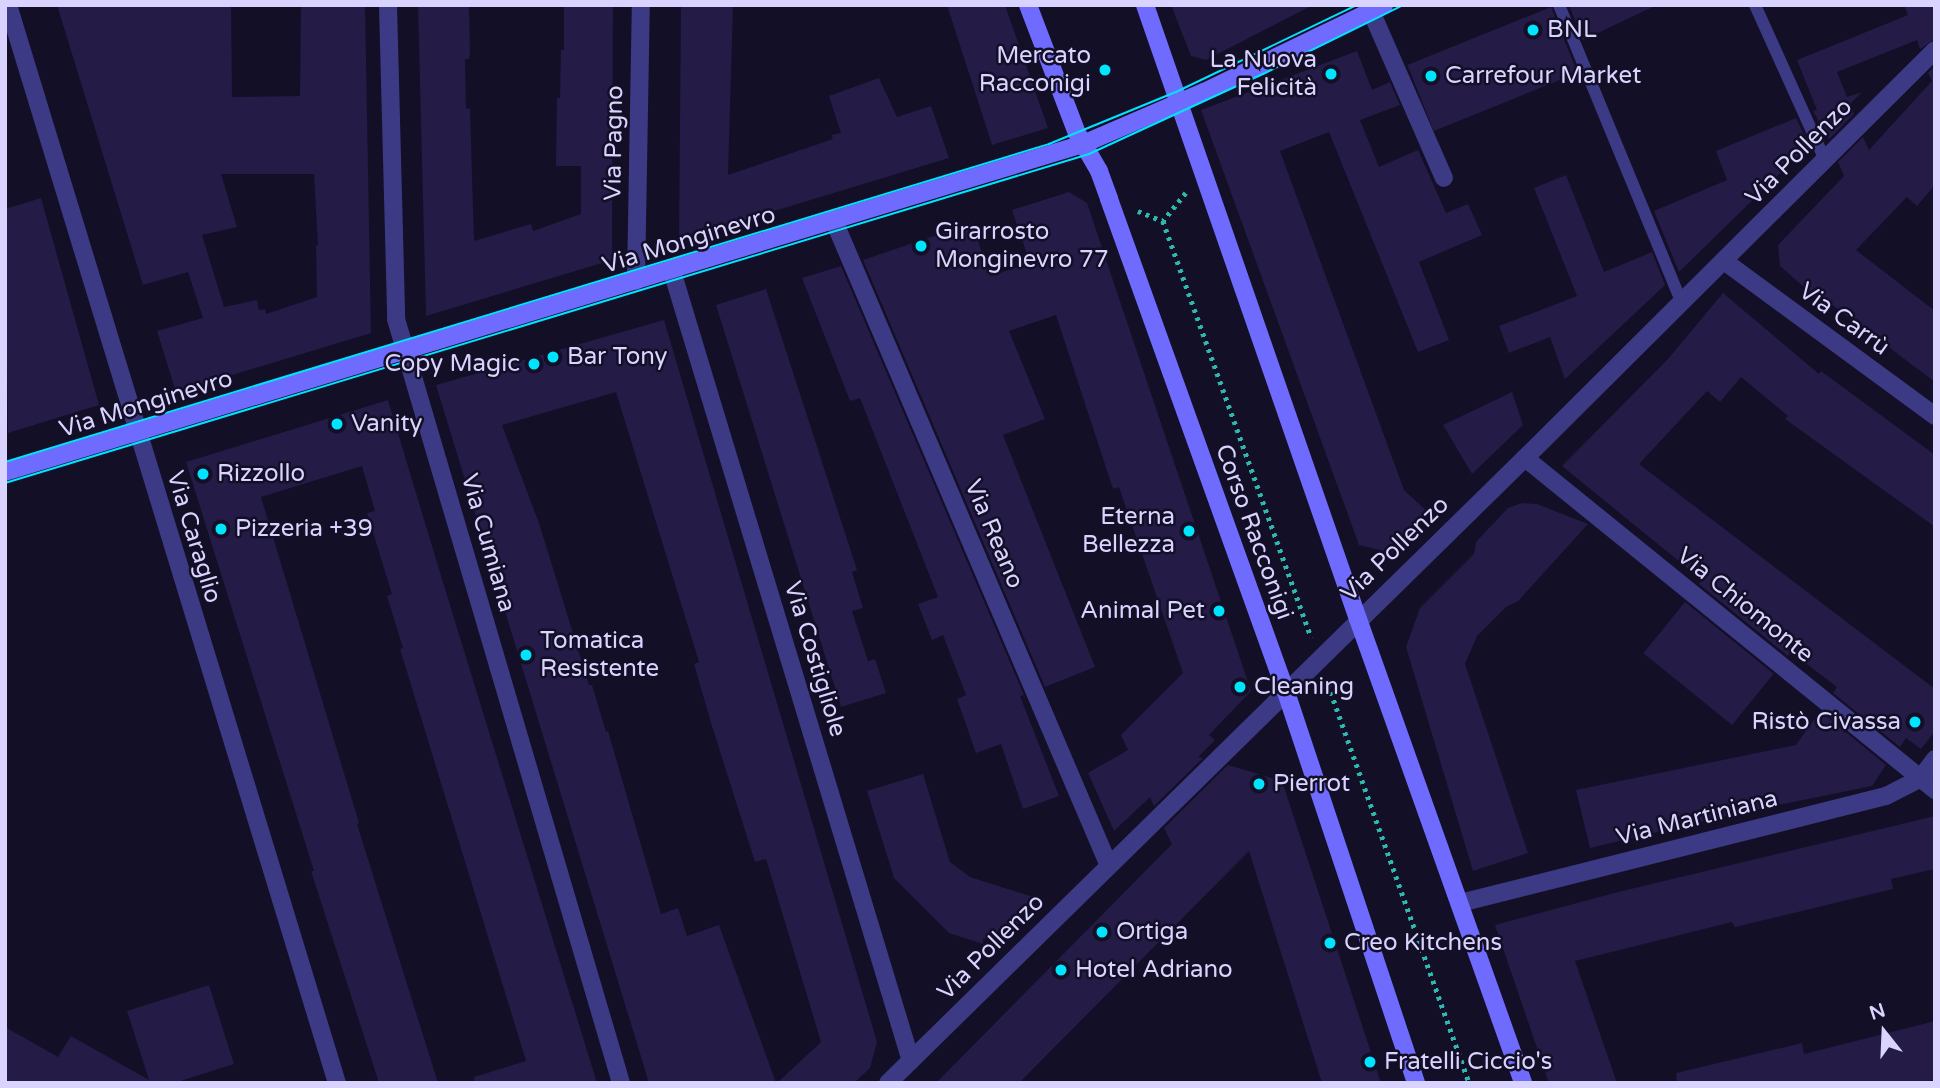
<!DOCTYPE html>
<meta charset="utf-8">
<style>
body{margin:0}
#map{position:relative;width:1940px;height:1088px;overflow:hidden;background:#130f26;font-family:"Varela Round",sans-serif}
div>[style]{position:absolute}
.building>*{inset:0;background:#241b47;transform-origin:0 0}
.path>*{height:4.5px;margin-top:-2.25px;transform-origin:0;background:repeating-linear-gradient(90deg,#2fb8b0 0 3.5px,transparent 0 8.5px)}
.lane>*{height:12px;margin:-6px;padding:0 6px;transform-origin:6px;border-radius:6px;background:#3d3a85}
.street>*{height:18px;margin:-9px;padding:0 9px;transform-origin:9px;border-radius:9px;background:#3d3a85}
.secondary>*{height:18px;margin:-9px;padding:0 9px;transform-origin:9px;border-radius:9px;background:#6f6bff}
.tram>*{height:2px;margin:-1px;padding:0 1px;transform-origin:1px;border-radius:1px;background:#00e5ff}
.dots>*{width:19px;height:19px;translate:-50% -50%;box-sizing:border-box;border:4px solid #130f26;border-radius:50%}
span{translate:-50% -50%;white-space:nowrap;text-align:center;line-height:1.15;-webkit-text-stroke:5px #130f26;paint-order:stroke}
.poi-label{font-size:24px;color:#d9d4ff}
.left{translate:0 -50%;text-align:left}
.right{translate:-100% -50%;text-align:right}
.street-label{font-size:24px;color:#d9d4ff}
.frame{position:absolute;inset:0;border:7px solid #d9d4ff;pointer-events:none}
.north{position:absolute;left:1849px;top:997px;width:70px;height:70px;-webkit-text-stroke:5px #130f26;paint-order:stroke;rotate:342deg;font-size:19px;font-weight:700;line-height:28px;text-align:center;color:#d9d4ff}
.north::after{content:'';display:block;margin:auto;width:24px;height:32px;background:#d9d4ff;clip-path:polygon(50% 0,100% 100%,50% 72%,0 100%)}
</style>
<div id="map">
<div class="building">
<i style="clip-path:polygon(evenodd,57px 5px,231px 5px,232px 97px,300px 96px,301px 5px,365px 5px,371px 333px,176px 392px,157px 331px,203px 318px,188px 272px,143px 285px,57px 5px,221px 174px,314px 174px,318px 246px,316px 245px,317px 297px,266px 314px,265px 309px,259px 310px,257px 300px,224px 307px,202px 235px,237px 227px,221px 174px)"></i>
<i style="clip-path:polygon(418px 5px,469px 5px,470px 53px,469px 59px,465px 59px,466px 109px,470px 108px,474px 241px,531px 224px,533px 231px,581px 214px,581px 166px,556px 166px,557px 98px,560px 98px,561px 50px,564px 50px,564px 5px,613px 5px,612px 260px,426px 316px)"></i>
<i style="clip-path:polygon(681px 5px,733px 5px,728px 175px,833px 139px,831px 135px,841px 133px,829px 96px,879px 78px,897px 117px,931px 106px,949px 158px,679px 240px)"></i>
<i style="clip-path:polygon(947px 5px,1005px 5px,1048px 128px,992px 145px)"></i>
<i style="clip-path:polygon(1171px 5px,1313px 5px,1206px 60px,1191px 56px)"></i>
<i style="clip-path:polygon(1569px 5px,1657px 5px,1583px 40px)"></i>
<i style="clip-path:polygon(1904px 5px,1935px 5px,1935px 39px,1920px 49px,1917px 40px,1837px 72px,1847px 97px,1862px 92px,1850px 104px,1854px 114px,1829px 139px,1813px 111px,1817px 110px,1797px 60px,1908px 15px)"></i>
<i style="left:1551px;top:7px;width:71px;height:155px;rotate:68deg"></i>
<i style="clip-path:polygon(1357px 51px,1372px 90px,1390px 82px,1400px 105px,1360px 120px,1379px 167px,1418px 150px,1446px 213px,1468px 204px,1482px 235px,1419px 262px,1449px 340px,1418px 352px,1329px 132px,1280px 151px,1404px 490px,1430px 514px,1393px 553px,1359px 545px,1201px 110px)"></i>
<i style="clip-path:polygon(1935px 66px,1935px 185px,1917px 206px,1907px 197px,1856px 250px,1935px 311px,1935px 382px,1823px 298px,1820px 301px,1780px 266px,1778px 245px,1844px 176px,1838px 162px,1863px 137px,1869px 150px,1932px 81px,1928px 73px)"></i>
<i style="clip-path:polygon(1796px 118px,1809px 145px,1679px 272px,1654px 211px,1727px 180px,1716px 151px)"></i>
<i style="clip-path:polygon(1566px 175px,1604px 272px,1652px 252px,1665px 285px,1565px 379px,1550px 337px,1509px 353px,1499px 326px,1577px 296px,1534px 188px)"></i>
<i style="clip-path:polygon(1069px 192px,1087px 203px,1251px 691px,1209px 735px,1215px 740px,1198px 757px,1203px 758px,1154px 806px,1150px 797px,1114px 831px,1088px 773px,1128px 750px,1121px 735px,1183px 673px,1119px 487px,1113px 489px,1056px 315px,1009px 331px,1045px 419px,1003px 435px,1095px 667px,1045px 687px,863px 260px,972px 223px,990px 276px,1030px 263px,1012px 210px)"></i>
<i style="clip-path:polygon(41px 198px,99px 405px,8px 433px,5px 209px)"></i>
<i style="clip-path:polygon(841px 266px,1024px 695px,1020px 696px,1059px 796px,1023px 809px,1001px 744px,976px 753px,957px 699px,966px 695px,943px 635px,932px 640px,918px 604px,938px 597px,860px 398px,850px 401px,802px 278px)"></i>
<i style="clip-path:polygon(766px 289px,857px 570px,852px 572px,863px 608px,852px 611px,868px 661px,875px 659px,886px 693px,841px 707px,716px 305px)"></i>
<i style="clip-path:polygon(1723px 293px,1819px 374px,1821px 371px,1935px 455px,1935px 527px,1785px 419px,1788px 416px,1741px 377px,1720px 402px,1707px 391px,1639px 464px,1935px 689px,1935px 731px,1921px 749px,1906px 738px,1900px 747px,1833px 693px,1837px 687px,1791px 652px,1788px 656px,1699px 584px,1702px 580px,1562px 466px,1668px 359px)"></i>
<i style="clip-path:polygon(664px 320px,877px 1042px,870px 1068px,854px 1083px,777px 1083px,821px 1042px,766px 859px,755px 862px,712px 726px,694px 664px,699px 662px,616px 392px,502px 425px,539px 523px,589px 685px,592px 685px,606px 732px,608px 731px,661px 914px,678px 908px,687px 936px,719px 925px,776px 1083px,649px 1083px,436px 385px)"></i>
<i style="clip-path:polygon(1512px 392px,1523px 425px,1472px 474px,1443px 425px)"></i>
<i style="clip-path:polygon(388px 400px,442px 579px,597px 1083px,475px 1083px,474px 1077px,526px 1061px,400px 649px,403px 648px,387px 596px,392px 594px,367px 513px,375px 511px,362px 466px,261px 497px,359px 823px,357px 824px,438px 1083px,379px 1083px,311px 871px,314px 871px,186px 462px)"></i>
<i style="clip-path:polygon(1522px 503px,1537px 504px,1588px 524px,1518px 601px,1506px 607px,1477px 636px,1465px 664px,1528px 853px,1473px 871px,1406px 647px,1420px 608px,1474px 554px,1476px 542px,1508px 508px)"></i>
<i style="left:1685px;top:602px;width:114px;height:66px;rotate:39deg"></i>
<i style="clip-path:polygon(1820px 711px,1886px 765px,1872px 786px,1729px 815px,1590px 848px,1576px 790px,1796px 745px)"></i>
<i style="clip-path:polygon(1228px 765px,1282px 781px,1381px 1083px,1322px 1083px,1249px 851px,1019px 1083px,936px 1083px,1172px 844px,1164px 828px)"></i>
<i style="clip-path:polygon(923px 774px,950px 862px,970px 877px,1033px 897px,1013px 933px,999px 933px,997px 942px,983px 938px,983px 944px,949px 933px,894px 878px,867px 791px)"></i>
<i style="clip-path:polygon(1935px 816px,1935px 869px,1891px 879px,1893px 889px,1735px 927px,1732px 922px,1575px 961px,1617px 1083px,1549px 1083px,1495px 925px,1618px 892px)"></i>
<i style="clip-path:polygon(209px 985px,234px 1064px,174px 1083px,5px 1083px,5px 1027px,58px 1057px,71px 1036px,149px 1080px,127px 1011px)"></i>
<i style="clip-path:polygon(1935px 1021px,1935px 1079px,1921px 1083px,1677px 1083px,1676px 1073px,1802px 1043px,1804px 1054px)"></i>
</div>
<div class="path">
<i style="left:1186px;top:193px;width:36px;rotate:129deg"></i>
<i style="left:1163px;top:221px;width:442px;rotate:70.4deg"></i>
<i style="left:1138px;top:211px;width:27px;rotate:22deg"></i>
<i style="left:1328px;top:684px;width:423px;rotate:70.5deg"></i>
</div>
<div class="lane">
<i style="left:1559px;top:5px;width:322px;rotate:67.6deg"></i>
<i style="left:1755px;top:5px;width:170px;rotate:65.7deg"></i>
</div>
<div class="street">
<i style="left:8px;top:5px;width:1127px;rotate:73.03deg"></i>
<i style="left:388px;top:5px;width:314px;rotate:88.5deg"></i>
<i style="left:396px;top:319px;width:796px;rotate:73.59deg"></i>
<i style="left:1371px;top:11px;width:182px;rotate:66.4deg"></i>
<i style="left:834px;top:221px;width:701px;rotate:66.91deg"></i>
<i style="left:1724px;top:261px;width:262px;rotate:36.3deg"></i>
<i style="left:672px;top:271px;width:825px;rotate:73.17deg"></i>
<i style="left:636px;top:281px;width:276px;rotate:-89deg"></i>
<i style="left:1525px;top:458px;width:528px;rotate:39deg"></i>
<i style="left:1460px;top:903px;width:439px;rotate:-14.1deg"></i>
<i style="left:1886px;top:796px;width:38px;rotate:-27deg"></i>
<i style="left:1920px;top:779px;width:25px;rotate:-53deg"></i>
<i style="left:888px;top:1083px;width:892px;rotate:-44.46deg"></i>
<i style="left:1525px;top:458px;width:578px;rotate:-44.86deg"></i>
</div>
<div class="secondary">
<i style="left:1028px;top:5px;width:137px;rotate:69.1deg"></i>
<i style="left:1077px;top:133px;width:44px;rotate:59.9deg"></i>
<i style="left:1099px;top:171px;width:30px;rotate:70deg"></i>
<i style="left:1109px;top:199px;width:524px;rotate:70.25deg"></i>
<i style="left:1286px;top:692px;width:412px;rotate:71.6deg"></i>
<i style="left:1145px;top:5px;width:650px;rotate:70.87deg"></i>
<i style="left:1358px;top:619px;width:492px;rotate:70.4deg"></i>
<i style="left:5px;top:472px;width:1127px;rotate:-16.92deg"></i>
<i style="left:1083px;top:144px;width:132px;rotate:-23.3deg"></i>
<i style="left:1204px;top:92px;width:200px;rotate:-25.8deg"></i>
</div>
<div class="tram">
<i style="left:5px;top:462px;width:1091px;rotate:-16.94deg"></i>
<i style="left:1049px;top:144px;width:137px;rotate:-22.3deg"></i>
<i style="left:1176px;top:92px;width:201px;rotate:-25.7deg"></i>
<i style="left:5px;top:483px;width:1133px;rotate:-16.88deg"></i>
<i style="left:1089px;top:154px;width:192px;rotate:-24.7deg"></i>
<i style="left:1263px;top:74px;width:156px;rotate:-26.2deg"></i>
</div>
<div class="dots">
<i style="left:1533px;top:30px;background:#00e5ff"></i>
<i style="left:1105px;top:70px;background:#00e5ff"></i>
<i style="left:1331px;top:74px;background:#00e5ff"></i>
<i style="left:1431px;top:76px;background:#00e5ff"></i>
<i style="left:921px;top:246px;background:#00e5ff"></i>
<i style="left:553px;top:357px;background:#00e5ff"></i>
<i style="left:534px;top:364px;background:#00e5ff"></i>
<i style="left:337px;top:424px;background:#00e5ff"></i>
<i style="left:203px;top:474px;background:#00e5ff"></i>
<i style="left:221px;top:529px;background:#00e5ff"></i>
<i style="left:1189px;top:531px;background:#00e5ff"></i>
<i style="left:1219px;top:611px;background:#00e5ff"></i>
<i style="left:526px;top:655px;background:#00e5ff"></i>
<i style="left:1240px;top:687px;background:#00e5ff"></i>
<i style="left:1915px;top:722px;background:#00e5ff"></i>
<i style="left:1259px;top:784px;background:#00e5ff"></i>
<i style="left:1102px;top:932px;background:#00e5ff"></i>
<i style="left:1330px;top:943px;background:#00e5ff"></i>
<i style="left:1061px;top:970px;background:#00e5ff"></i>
<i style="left:1370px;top:1062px;background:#00e5ff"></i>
</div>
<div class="poi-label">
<span class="left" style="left:1547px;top:30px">BNL</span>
<span class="right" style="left:1091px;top:70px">Mercato<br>Racconigi</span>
<span class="right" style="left:1317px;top:74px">La Nuova<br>Felicità</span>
<span class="left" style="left:1445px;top:76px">Carrefour Market</span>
<span class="left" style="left:935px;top:246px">Girarrosto<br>Monginevro 77</span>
<span class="left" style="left:567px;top:357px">Bar Tony</span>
<span class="right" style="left:520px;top:364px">Copy Magic</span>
<span class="left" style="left:351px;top:424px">Vanity</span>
<span class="left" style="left:217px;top:474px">Rizzollo</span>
<span class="right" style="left:1175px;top:531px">Eterna<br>Bellezza</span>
<span class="left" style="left:235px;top:529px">Pizzeria +39</span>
<span class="right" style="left:1205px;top:611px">Animal Pet</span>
<span class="left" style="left:540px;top:655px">Tomatica<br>Resistente</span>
<span class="left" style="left:1254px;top:687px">Cleaning</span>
<span class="right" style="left:1901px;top:722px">Ristò Civassa</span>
<span class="left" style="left:1273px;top:784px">Pierrot</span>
<span class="left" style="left:1116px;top:932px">Ortiga</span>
<span class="left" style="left:1344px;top:943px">Creo Kitchens</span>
<span class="left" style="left:1075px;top:970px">Hotel Adriano</span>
<span class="left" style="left:1384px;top:1062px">Fratelli Ciccio's</span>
</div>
<div class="street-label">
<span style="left:614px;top:143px;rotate:-89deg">Via Pagno</span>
<span style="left:1799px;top:152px;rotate:-45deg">Via Pollenzo</span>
<span style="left:689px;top:240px;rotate:-17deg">Via Monginevro</span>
<span style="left:1844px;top:319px;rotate:36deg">Via Carrù</span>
<span style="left:146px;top:404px;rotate:-17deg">Via Monginevro</span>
<span style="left:1254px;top:532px;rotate:70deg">Corso Racconigi</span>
<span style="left:994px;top:534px;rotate:67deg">Via Reano</span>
<span style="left:194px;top:537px;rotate:73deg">Via Caraglio</span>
<span style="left:488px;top:543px;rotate:74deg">Via Cumiana</span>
<span style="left:1395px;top:549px;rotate:-44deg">Via Pollenzo</span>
<span style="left:1745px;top:605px;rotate:39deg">Via Chiomonte</span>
<span style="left:815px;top:659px;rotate:73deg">Via Costigliole</span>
<span style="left:1697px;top:818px;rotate:-14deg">Via Martiniana</span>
<span style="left:991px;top:947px;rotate:-45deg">Via Pollenzo</span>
</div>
<div class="frame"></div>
<div class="north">N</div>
</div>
